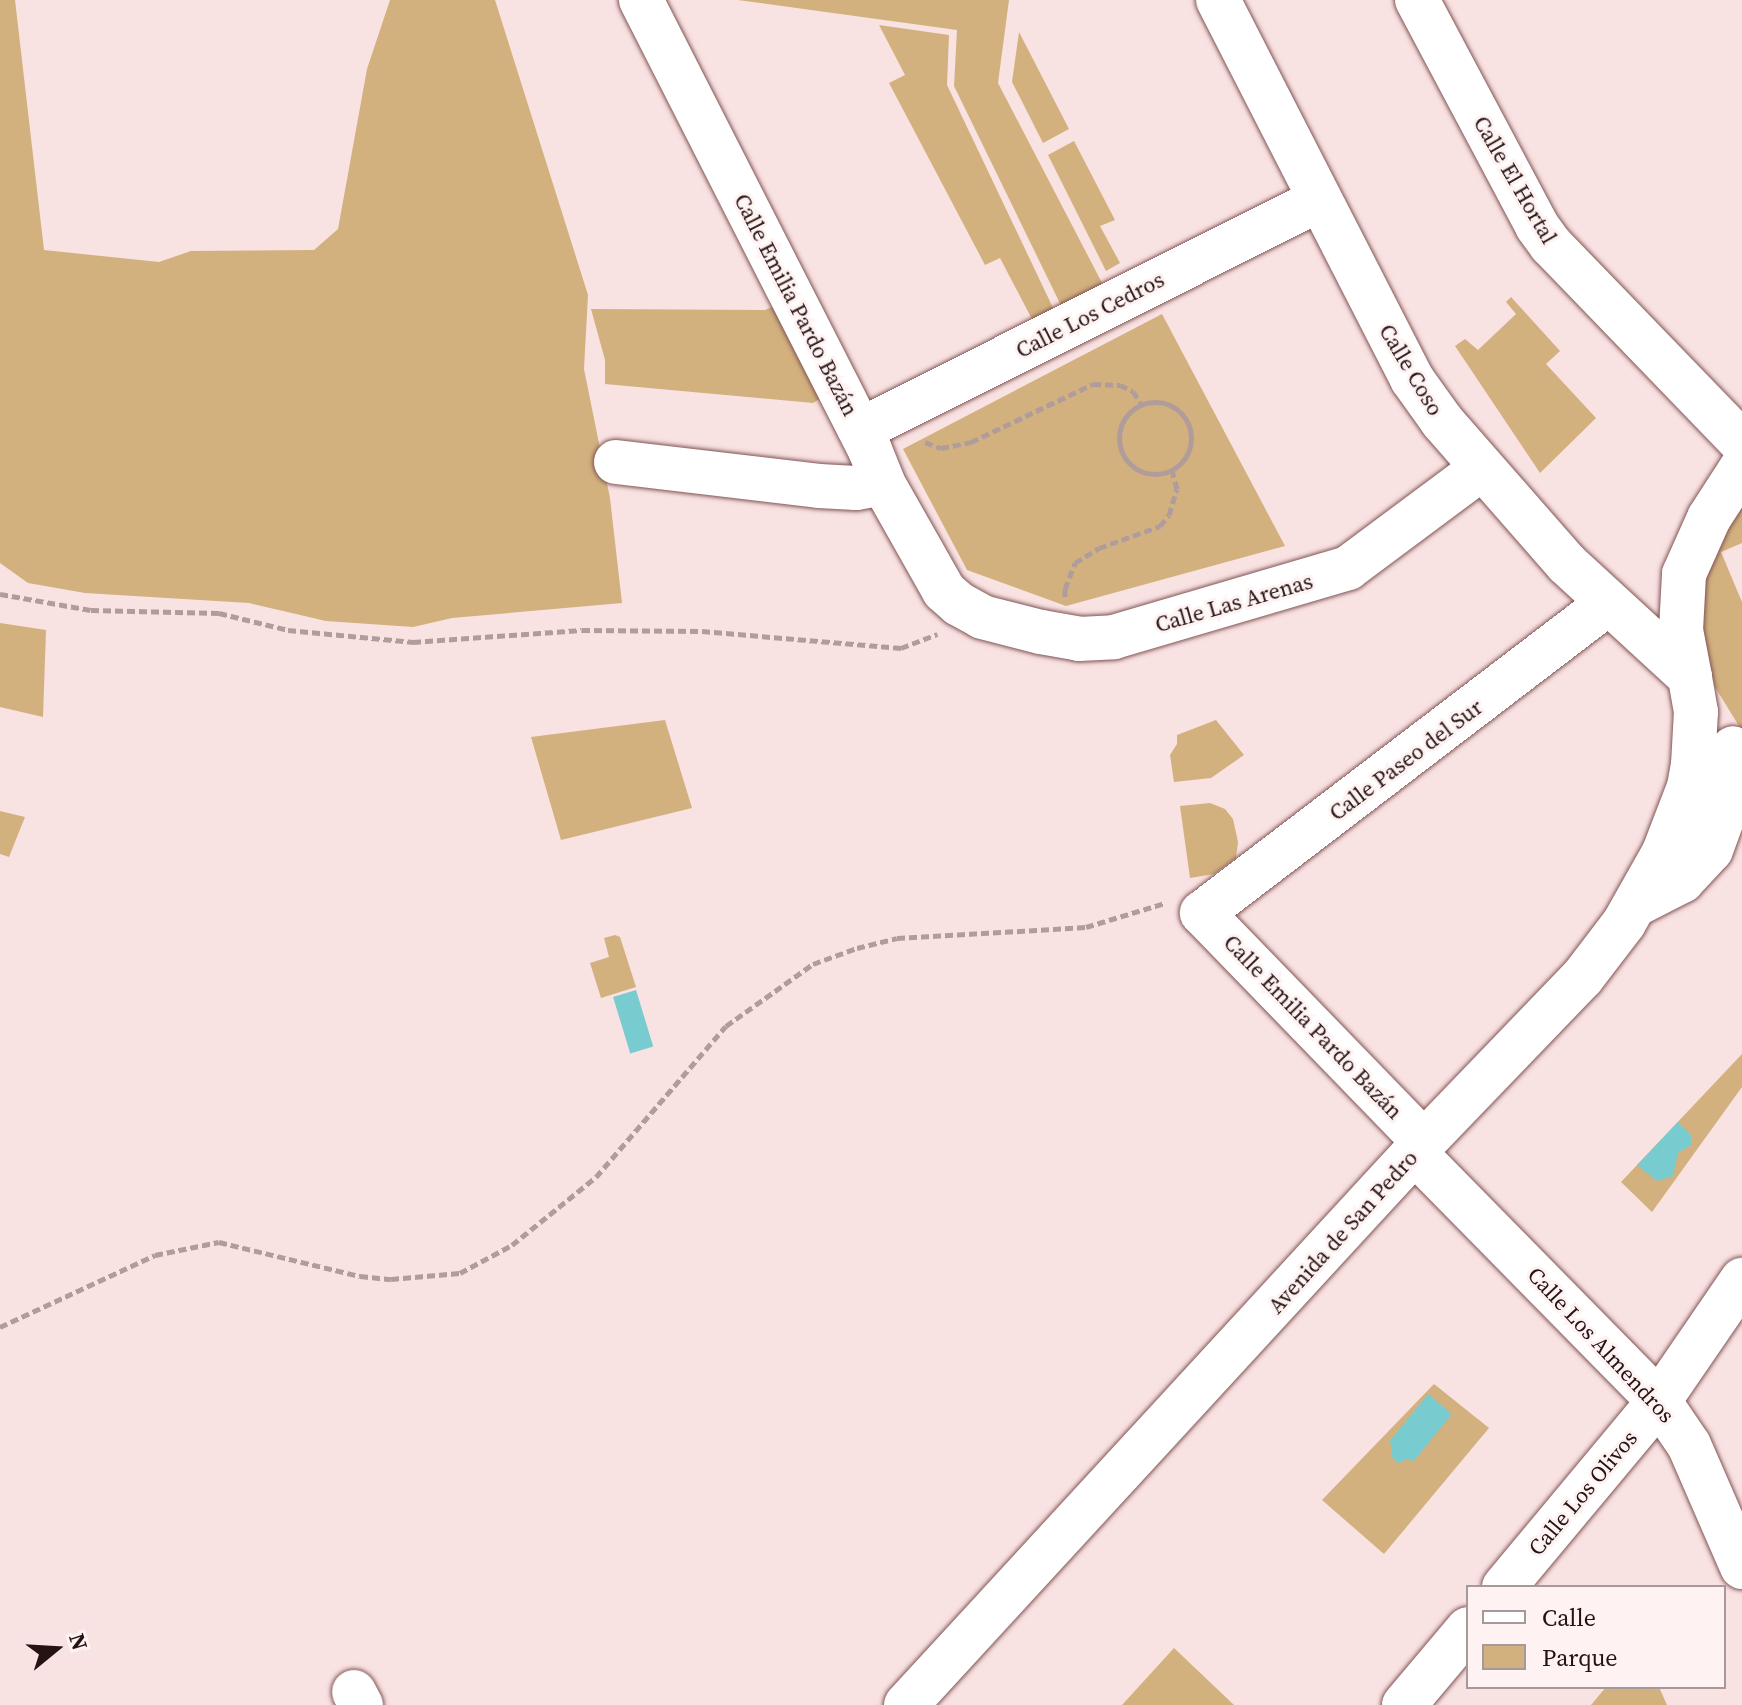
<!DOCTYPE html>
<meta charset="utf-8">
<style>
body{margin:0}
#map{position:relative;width:1742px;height:1705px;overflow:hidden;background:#f9e2e2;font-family:"Source Serif 4",serif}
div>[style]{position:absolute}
.green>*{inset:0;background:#d2b17e}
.water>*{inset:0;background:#78cccf;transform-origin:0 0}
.path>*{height:5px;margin-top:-2.5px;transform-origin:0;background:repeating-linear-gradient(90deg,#b19c9c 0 8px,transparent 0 12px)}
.path>.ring{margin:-2.5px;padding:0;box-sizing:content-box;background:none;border:5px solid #b19c9c;border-radius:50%}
.roads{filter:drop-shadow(0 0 2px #825454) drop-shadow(0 0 2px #825454)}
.minor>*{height:44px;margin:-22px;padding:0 22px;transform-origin:22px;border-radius:22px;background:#fff}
.major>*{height:44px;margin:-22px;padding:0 22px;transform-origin:22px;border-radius:22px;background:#fff}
span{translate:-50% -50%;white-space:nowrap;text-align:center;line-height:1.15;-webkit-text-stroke:6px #fef3f2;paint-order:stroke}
.street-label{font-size:22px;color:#251213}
.legend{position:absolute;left:1466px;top:1585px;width:260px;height:104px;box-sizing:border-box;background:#fef3f2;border:2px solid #a79999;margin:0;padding:10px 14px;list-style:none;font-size:24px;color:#251213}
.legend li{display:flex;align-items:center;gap:16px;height:40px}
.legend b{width:40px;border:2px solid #a79999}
.north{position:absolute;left:16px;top:1609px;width:80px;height:80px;-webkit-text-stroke:6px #fef3f2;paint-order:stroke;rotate:72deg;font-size:22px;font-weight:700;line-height:32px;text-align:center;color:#251213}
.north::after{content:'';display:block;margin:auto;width:28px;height:36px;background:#251213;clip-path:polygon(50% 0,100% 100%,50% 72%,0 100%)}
</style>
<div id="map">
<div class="green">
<i style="clip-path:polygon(0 0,15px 0,44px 250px,159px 262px,191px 251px,314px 250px,338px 229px,367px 69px,390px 0,495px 0,588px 295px,584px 369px,610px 498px,622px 603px,452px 618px,413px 627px,326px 621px,249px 603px,85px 593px,28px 583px,0 563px)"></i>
<i style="clip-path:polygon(738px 0,1009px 0,998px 83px,1113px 304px,1071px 326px,954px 86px,957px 30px)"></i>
<i style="clip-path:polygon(879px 25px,949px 35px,947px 85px,1055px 312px,1034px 323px,1000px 258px,985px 265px,889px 83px,905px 75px)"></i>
<i style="clip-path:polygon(1019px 32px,1069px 129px,1043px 143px,1012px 82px)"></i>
<i style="clip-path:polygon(1074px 141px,1115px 220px,1100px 226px,1120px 263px,1106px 271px,1048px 155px)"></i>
<i style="clip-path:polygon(1511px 297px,1560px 351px,1546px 364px,1596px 418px,1540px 473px,1455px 346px,1465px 339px,1478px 350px,1516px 314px,1506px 302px)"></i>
<i style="clip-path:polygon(786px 301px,831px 392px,813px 403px,605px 384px,605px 360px,591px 309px,765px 310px)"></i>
<i style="clip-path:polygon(1162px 314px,1285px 546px,1066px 606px,967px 570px,903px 449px)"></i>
<i style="clip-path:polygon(1742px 505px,1742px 543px,1721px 552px,1742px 602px,1742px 731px,1715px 687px,1703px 632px,1706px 574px,1724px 525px)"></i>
<i style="clip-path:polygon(0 623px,46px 630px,43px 717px,0 707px)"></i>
<i style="clip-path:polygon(665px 720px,692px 808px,561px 840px,531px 737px)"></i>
<i style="clip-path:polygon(1216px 720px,1244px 755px,1211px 778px,1174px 782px,1170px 755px,1177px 744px,1177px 735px)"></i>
<i style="clip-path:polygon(1210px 803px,1225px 809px,1233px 819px,1238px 842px,1236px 858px,1214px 874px,1190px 878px,1180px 806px)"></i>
<i style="clip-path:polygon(0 811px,25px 817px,9px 857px,0 854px)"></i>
<i style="clip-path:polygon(615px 935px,620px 937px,636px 987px,601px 998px,590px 963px,609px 957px,604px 938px)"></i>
<i style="clip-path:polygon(1742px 1054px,1742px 1087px,1652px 1212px,1621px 1182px)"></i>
<i style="clip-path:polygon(1434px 1384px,1489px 1428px,1384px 1554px,1322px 1500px)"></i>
<i style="clip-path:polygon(1174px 1648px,1234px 1705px,1122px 1705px)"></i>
<i style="clip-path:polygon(1606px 1687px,1659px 1687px,1667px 1705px,1591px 1705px)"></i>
</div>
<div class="water">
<i style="left:636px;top:990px;width:59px;height:24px;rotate:73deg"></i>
<i style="clip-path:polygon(1678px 1122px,1691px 1135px,1691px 1145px,1678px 1153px,1673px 1176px,1657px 1181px,1637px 1165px)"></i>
<i style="clip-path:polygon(1428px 1394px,1452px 1414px,1413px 1462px,1409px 1459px,1397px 1463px,1391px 1456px,1392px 1446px,1389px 1442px)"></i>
</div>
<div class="path">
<i class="ring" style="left:1119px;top:402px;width:67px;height:67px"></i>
<i style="left:925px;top:442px;width:17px;rotate:21deg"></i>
<i style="left:941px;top:448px;width:31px;rotate:-11deg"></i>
<i style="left:971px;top:442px;width:135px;rotate:-25.4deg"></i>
<i style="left:1093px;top:384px;width:27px;rotate:2deg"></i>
<i style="left:1120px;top:385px;width:14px;rotate:25deg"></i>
<i style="left:1133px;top:391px;width:15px;rotate:58deg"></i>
<i style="left:0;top:594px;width:92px;rotate:10deg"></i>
<i style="left:91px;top:610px;width:128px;rotate:1.3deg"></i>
<i style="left:219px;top:613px;width:71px;rotate:13.8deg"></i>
<i style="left:288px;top:630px;width:126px;rotate:5.5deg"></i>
<i style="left:413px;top:642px;width:169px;rotate:-4.1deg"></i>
<i style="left:582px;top:630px;width:120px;rotate:0.5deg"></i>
<i style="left:702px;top:631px;width:200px;rotate:4.9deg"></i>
<i style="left:901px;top:648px;width:39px;rotate:-21deg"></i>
<i style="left:1065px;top:597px;width:8px;rotate:-90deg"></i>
<i style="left:1065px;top:589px;width:28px;rotate:-69deg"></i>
<i style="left:1075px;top:563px;width:28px;rotate:-32deg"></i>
<i style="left:1099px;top:548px;width:65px;rotate:-19.8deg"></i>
<i style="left:1160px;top:526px;width:14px;rotate:-51deg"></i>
<i style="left:1169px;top:515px;width:27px;rotate:-73deg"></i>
<i style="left:1177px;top:489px;width:20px;rotate:-105deg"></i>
<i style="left:0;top:1327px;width:171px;rotate:-24.9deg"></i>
<i style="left:155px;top:1255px;width:65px;rotate:-11.5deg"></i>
<i style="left:219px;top:1242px;width:145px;rotate:13.6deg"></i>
<i style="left:360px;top:1276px;width:31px;rotate:6deg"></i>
<i style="left:391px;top:1279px;width:69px;rotate:-5deg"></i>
<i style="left:460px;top:1273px;width:59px;rotate:-28.3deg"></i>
<i style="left:512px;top:1245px;width:108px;rotate:-39deg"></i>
<i style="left:596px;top:1177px;width:199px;rotate:-49.3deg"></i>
<i style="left:726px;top:1026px;width:107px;rotate:-35.5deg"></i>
<i style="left:813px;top:964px;width:47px;rotate:-20deg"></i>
<i style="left:857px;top:948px;width:41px;rotate:-14deg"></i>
<i style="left:897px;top:938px;width:189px;rotate:-3.3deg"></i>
<i style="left:1086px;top:927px;width:83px;rotate:-16.9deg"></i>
</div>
<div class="roads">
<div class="minor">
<i style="left:641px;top:0;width:505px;rotate:63.03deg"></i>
<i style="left:870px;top:450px;width:35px;rotate:68deg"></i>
<i style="left:883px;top:483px;width:124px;rotate:60.5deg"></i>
<i style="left:944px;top:591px;width:20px;rotate:41deg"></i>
<i style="left:959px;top:604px;width:26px;rotate:29deg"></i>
<i style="left:982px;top:617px;width:61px;rotate:14.3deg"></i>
<i style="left:1041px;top:632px;width:39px;rotate:10deg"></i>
<i style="left:1079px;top:639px;width:35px;rotate:-3deg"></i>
<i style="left:1114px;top:637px;width:244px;rotate:-16.4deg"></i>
<i style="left:1348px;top:568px;width:167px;rotate:-36.7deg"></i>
<i style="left:1417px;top:0;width:256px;rotate:62deg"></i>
<i style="left:1537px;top:226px;width:24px;rotate:54deg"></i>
<i style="left:1551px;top:245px;width:275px;rotate:46deg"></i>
<i style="left:860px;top:430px;width:513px;rotate:-26.61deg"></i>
<i style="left:616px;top:462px;width:204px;rotate:6.7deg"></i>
<i style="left:819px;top:486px;width:37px;rotate:3deg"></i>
<i style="left:856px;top:488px;width:27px;rotate:-10deg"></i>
<i style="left:1690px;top:677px;width:48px;rotate:-100.8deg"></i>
<i style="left:1681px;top:630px;width:56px;rotate:-86.9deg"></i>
<i style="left:1684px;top:574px;width:61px;rotate:-65.9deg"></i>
<i style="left:1709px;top:518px;width:61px;rotate:-57.1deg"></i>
<i style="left:1637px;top:904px;width:51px;rotate:-27.1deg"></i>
<i style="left:1682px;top:881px;width:42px;rotate:-46.9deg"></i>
<i style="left:1711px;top:850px;width:47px;rotate:-70deg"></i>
<i style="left:1727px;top:806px;width:58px;rotate:-84.1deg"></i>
<i style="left:1424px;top:1142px;width:319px;rotate:-134.1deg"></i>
<i style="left:1202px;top:913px;width:509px;rotate:-37.34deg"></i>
<i style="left:1415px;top:1153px;width:348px;rotate:45.5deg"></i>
<i style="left:1659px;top:1401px;width:53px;rotate:55.7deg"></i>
<i style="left:1689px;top:1445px;width:133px;rotate:66.5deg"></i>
<i style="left:1504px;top:1587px;width:242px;rotate:-50.2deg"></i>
<i style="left:1659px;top:1401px;width:147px;rotate:-55.6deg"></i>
<i style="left:354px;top:1692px;width:15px;rotate:62deg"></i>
<i style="left:1404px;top:1705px;width:99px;rotate:-49.9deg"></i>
</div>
<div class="major">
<i style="left:906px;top:1705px;width:765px;rotate:-47.38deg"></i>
<i style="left:1424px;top:1142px;width:228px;rotate:-46.1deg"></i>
<i style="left:1582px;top:978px;width:69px;rotate:-52.6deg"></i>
<i style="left:1624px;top:923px;width:81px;rotate:-60.6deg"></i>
<i style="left:1664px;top:852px;width:70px;rotate:-69deg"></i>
<i style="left:1689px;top:787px;width:22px;rotate:-80deg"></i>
<i style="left:1693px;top:765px;width:53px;rotate:-86.8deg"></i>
<i style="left:1696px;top:712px;width:36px;rotate:-100deg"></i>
<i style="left:1690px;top:677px;width:167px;rotate:-137.4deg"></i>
<i style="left:1567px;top:564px;width:190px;rotate:-131.2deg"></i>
<i style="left:1442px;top:421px;width:52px;rotate:-125.5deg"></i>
<i style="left:1412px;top:379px;width:426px;rotate:-117.1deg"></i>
</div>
</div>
<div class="street-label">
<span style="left:1515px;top:180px;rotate:60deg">Calle El Hortal</span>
<span style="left:796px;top:305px;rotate:63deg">Calle Emilia Pardo Bazán</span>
<span style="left:1090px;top:315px;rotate:-27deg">Calle Los Cedros</span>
<span style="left:1411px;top:370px;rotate:59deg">Calle Coso</span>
<span style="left:1234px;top:603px;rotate:-16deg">Calle Las Arenas</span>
<span style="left:1406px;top:760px;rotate:-37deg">Calle Paseo del Sur</span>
<span style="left:1313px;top:1027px;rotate:46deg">Calle Emilia Pardo Bazán</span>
<span style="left:1343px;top:1232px;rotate:-48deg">Avenida de San Pedro</span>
<span style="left:1601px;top:1345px;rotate:47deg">Calle Los Almendros</span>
<span style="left:1583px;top:1493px;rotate:-50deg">Calle Los Olivos</span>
</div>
<ul class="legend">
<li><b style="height:10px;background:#fff"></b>Calle</li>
<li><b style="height:22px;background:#d2b17e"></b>Parque</li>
</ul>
<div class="north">N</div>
</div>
